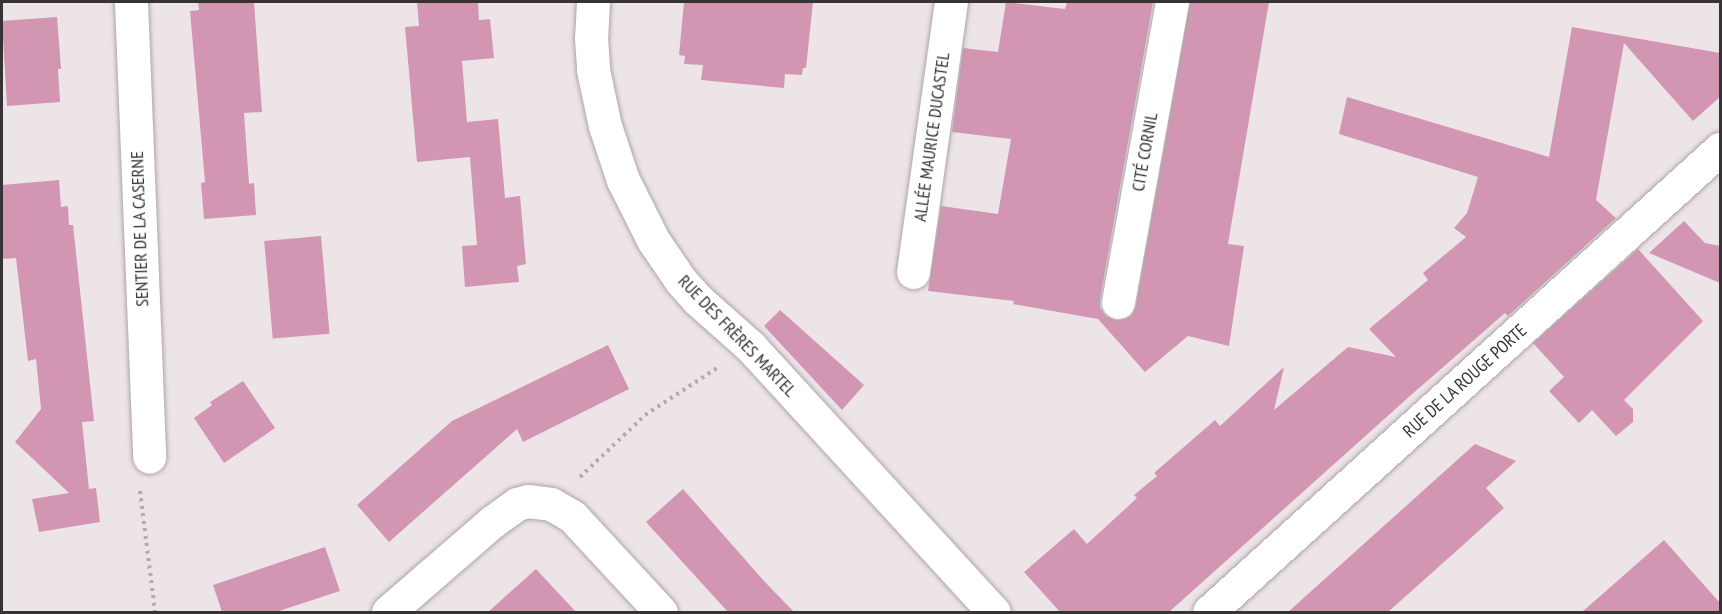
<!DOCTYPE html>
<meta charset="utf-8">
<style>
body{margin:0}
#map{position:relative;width:1722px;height:614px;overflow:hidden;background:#ede4e8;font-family:"PT Sans Narrow",sans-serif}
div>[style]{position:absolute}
.building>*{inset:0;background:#d296b3;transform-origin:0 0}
.path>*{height:4px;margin-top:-2px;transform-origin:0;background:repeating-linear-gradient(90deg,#b3acaf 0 3px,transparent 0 7.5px)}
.roads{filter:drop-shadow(0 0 2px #aea5a9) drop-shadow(0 0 2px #aea5a9)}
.street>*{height:33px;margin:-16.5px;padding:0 16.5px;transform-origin:16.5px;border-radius:16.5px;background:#fff}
span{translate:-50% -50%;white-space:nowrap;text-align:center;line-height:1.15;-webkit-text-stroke:5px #fff;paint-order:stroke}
.street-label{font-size:18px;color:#363334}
.frame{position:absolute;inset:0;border:3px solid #363334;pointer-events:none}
</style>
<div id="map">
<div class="building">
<i style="clip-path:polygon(198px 2px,254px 2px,262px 112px,244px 113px,249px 184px,254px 183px,256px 215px,204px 219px,201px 183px,205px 182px,190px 11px,199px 10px)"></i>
<i style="clip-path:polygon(417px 2px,478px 2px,479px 20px,490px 19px,494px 58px,462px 61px,467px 122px,498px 119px,505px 198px,520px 196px,526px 264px,517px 266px,519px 282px,465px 287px,462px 246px,477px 245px,470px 157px,417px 162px,405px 27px,419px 26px)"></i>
<i style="clip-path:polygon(684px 2px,813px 2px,806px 68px,803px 68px,802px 75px,785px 74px,784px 88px,701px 80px,703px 65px,684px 64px,685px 56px,679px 55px)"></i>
<i style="clip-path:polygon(1006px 2px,1065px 9px,1067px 2px,1153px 2px,1100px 299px,1100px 308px,1106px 316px,1115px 320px,1125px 319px,1132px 315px,1136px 305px,1190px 2px,1269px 2px,1228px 244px,1244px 246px,1229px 346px,1188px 336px,1145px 372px,1098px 319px,1013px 304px,1014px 301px,928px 291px,941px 206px,998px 214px,1011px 139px,952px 132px,963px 48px,998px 52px)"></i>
<i style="clip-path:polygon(57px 17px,61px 69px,58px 69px,60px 102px,7px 106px,2px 21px)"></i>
<i style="clip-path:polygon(1572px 27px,1720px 53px,1720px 97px,1693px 121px,1624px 43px,1596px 200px,1616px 218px,1508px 316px,1505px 313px,1410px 396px,1169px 612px,1060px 612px,1024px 572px,1074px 529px,1087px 544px,1137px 498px,1134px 495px,1157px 476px,1154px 473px,1215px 420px,1220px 426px,1284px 367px,1274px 410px,1348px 347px,1396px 357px,1369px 329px,1428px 280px,1423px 273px,1466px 237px,1454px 228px,1467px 213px,1478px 177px,1339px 134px,1347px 97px,1549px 157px)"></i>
<i style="clip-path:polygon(59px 180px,61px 207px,68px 206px,69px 225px,73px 225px,94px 421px,82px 422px,89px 489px,96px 488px,100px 522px,39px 532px,32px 499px,69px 493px,15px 442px,41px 409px,36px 359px,28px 361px,16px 258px,2px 259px,2px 185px)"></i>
<i style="clip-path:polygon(1684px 221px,1705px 243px,1720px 246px,1720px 283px,1649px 253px)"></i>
<i style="left:321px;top:236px;width:98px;height:57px;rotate:85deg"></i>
<i style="clip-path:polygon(1638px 249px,1703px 321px,1624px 400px,1633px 409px,1633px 422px,1616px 436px,1592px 410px,1579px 423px,1549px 391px,1564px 377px,1533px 343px)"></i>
<i style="clip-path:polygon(780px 310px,864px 385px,842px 410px,764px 326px)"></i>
<i style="clip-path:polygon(608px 345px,629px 389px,523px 442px,517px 429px,389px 542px,357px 505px,452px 421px)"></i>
<i style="clip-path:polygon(243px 381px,275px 428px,224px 463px,194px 418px,212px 405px,210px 402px)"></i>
<i style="clip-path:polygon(1475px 444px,1516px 461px,1486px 488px,1504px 508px,1462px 546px,1388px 612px,1288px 612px)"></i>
<i style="clip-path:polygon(683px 489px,764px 581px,794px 612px,728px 612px,646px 522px)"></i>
<i style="clip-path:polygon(1664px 540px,1720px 603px,1720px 612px,1582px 612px)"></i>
<i style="clip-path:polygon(325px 547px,340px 591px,276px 612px,222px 612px,213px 585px)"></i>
<i style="clip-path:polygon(536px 569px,576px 612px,488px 612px)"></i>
</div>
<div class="path">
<i style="left:580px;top:477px;width:90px;rotate:-43.6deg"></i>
<i style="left:645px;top:415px;width:86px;rotate:-33.1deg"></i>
<i style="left:140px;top:491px;width:122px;rotate:82.9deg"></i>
</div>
<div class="roads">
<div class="street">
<i style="left:131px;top:2px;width:455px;rotate:87.7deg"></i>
<i style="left:593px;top:2px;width:36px;rotate:93deg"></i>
<i style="left:591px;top:38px;width:32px;rotate:86deg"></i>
<i style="left:593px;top:70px;width:57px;rotate:77.9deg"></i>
<i style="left:605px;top:126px;width:57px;rotate:71.6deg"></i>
<i style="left:623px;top:180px;width:67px;rotate:63.4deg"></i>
<i style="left:653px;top:240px;width:50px;rotate:55.7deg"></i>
<i style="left:681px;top:281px;width:24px;rotate:48deg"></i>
<i style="left:697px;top:299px;width:71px;rotate:41.6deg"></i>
<i style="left:750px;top:346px;width:361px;rotate:47.5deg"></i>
<i style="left:913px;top:272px;width:273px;rotate:-82deg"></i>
<i style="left:1118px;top:302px;width:305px;rotate:-79.8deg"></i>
<i style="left:388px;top:612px;width:138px;rotate:-40.9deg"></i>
<i style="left:492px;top:522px;width:31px;rotate:-36deg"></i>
<i style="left:517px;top:504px;width:11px;rotate:-15deg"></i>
<i style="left:528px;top:501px;width:23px;rotate:7deg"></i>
<i style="left:551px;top:504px;width:24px;rotate:30deg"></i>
<i style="left:572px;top:516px;width:131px;rotate:47.2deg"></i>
<i style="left:1209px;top:612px;width:690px;rotate:-42.18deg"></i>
</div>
</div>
<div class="street-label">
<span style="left:932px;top:137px;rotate:-82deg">ALLÉE MAURICE DUCASTEL</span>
<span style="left:1145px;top:152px;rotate:-80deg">CITÉ CORNIL</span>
<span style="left:140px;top:229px;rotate:-92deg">SENTIER DE LA CASERNE</span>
<span style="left:737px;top:336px;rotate:46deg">RUE DES FRÈRES MARTEL</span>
<span style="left:1465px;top:381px;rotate:-42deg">RUE DE LA ROUGE PORTE</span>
</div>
<div class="frame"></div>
</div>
